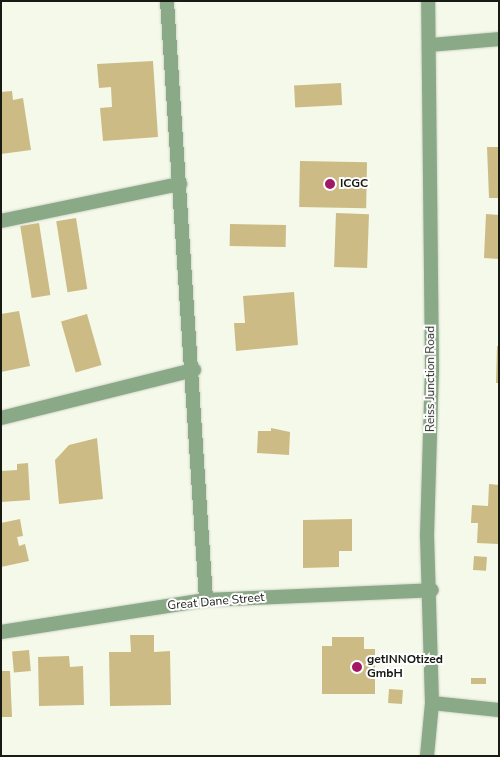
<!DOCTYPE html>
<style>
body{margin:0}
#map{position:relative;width:500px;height:757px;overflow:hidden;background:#f5f9ea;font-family:"Nunito Sans",sans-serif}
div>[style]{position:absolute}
.building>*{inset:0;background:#ccbb84;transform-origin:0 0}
.roads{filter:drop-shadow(0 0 1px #d2d5c8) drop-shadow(0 0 1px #d2d5c8)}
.minor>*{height:14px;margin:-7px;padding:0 7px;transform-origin:7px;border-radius:7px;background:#89a987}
.dots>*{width:14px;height:14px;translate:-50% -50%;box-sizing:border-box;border:2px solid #fff;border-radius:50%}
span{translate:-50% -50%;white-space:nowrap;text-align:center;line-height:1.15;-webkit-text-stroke:4px #fff;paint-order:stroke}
.poi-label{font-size:12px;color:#181a14;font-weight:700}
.left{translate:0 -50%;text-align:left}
.street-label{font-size:12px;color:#181a14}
.frame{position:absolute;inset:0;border:2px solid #181a14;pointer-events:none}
</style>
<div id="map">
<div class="building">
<i style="clip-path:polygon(153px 61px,158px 137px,103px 141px,100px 108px,112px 107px,111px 87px,99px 88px,97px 64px)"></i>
<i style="left:341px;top:83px;width:22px;height:47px;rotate:87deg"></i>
<i style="clip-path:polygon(12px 91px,13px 100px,23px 98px,31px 150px,1px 154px,1px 92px)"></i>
<i style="clip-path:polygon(487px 147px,499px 147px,499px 198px,489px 198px)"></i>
<i style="left:300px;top:161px;width:67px;height:46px;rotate:1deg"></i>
<i style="left:336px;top:213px;width:33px;height:54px;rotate:2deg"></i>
<i style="clip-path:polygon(486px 214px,499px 215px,499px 259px,484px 258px)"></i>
<i style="left:76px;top:218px;width:72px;height:20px;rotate:81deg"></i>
<i style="left:39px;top:223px;width:73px;height:19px;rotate:81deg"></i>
<i style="left:230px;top:224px;width:56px;height:22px;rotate:1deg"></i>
<i style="clip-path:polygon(294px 292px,298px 345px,236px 351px,234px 323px,245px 323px,243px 296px)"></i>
<i style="clip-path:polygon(19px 311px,30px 366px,1px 372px,1px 314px)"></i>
<i style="left:87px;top:314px;width:53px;height:27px;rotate:74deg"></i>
<i style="clip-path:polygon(497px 346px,499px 346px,499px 383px,496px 383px)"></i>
<i style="clip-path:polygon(271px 428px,290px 432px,289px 455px,257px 453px,258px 431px,271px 431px)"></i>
<i style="clip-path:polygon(97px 438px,103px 499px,59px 504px,55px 460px,69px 445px)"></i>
<i style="clip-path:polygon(28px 463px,30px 500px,1px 502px,1px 471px,17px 470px,17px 464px)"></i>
<i style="clip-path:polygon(489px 484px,499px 485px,499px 544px,477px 543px,478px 523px,471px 523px,472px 505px,488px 506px)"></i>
<i style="clip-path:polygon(20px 519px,23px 536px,17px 537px,19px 546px,25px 544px,29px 561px,1px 567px,1px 523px)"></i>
<i style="clip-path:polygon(352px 519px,352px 551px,339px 551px,339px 567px,303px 568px,303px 520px)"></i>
<i style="left:474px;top:556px;width:13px;height:14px;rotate:4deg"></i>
<i style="clip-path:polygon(130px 635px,154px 635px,154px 652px,170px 651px,171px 705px,110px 706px,109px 652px,131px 652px)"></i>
<i style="clip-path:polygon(332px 637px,364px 637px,364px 649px,375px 649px,375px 694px,322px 694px,322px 646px,332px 646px)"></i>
<i style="left:29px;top:650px;width:21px;height:17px;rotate:85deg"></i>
<i style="clip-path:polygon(69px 656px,70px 667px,83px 666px,84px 705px,39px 706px,38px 657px)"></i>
<i style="clip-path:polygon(1px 671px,10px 671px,12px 717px,1px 717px)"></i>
<i style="left:471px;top:678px;width:15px;height:6px"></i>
<i style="left:389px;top:689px;width:14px;height:14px;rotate:4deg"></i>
</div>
<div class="roads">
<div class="minor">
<i style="left:167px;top:1px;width:600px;rotate:86.27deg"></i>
<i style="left:430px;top:45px;width:69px;rotate:-5deg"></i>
<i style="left:1px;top:221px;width:183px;rotate:-11.7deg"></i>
<i style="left:1px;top:418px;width:199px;rotate:-14deg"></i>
<i style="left:1px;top:632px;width:207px;rotate:-8.9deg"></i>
<i style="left:206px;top:600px;width:226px;rotate:-2.5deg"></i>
<i style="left:432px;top:703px;width:67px;rotate:6deg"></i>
<i style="left:427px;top:756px;width:53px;rotate:-84.6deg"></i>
<i style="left:432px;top:703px;width:167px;rotate:-91.7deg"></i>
<i style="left:427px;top:536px;width:167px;rotate:-88.3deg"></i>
<i style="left:432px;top:369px;width:368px;rotate:-90.6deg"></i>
</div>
</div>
<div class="dots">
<i style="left:330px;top:184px;background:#a11964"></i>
<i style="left:357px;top:667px;background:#a11964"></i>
</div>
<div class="poi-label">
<span class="left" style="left:340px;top:184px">ICGC</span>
<span class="left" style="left:367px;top:667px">getINNOtized<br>GmbH</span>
</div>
<div class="street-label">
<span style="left:431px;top:379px;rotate:-90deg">Reiss Junction Road</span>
<span style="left:216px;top:602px;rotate:-5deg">Great Dane Street</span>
</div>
<div class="frame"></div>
</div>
